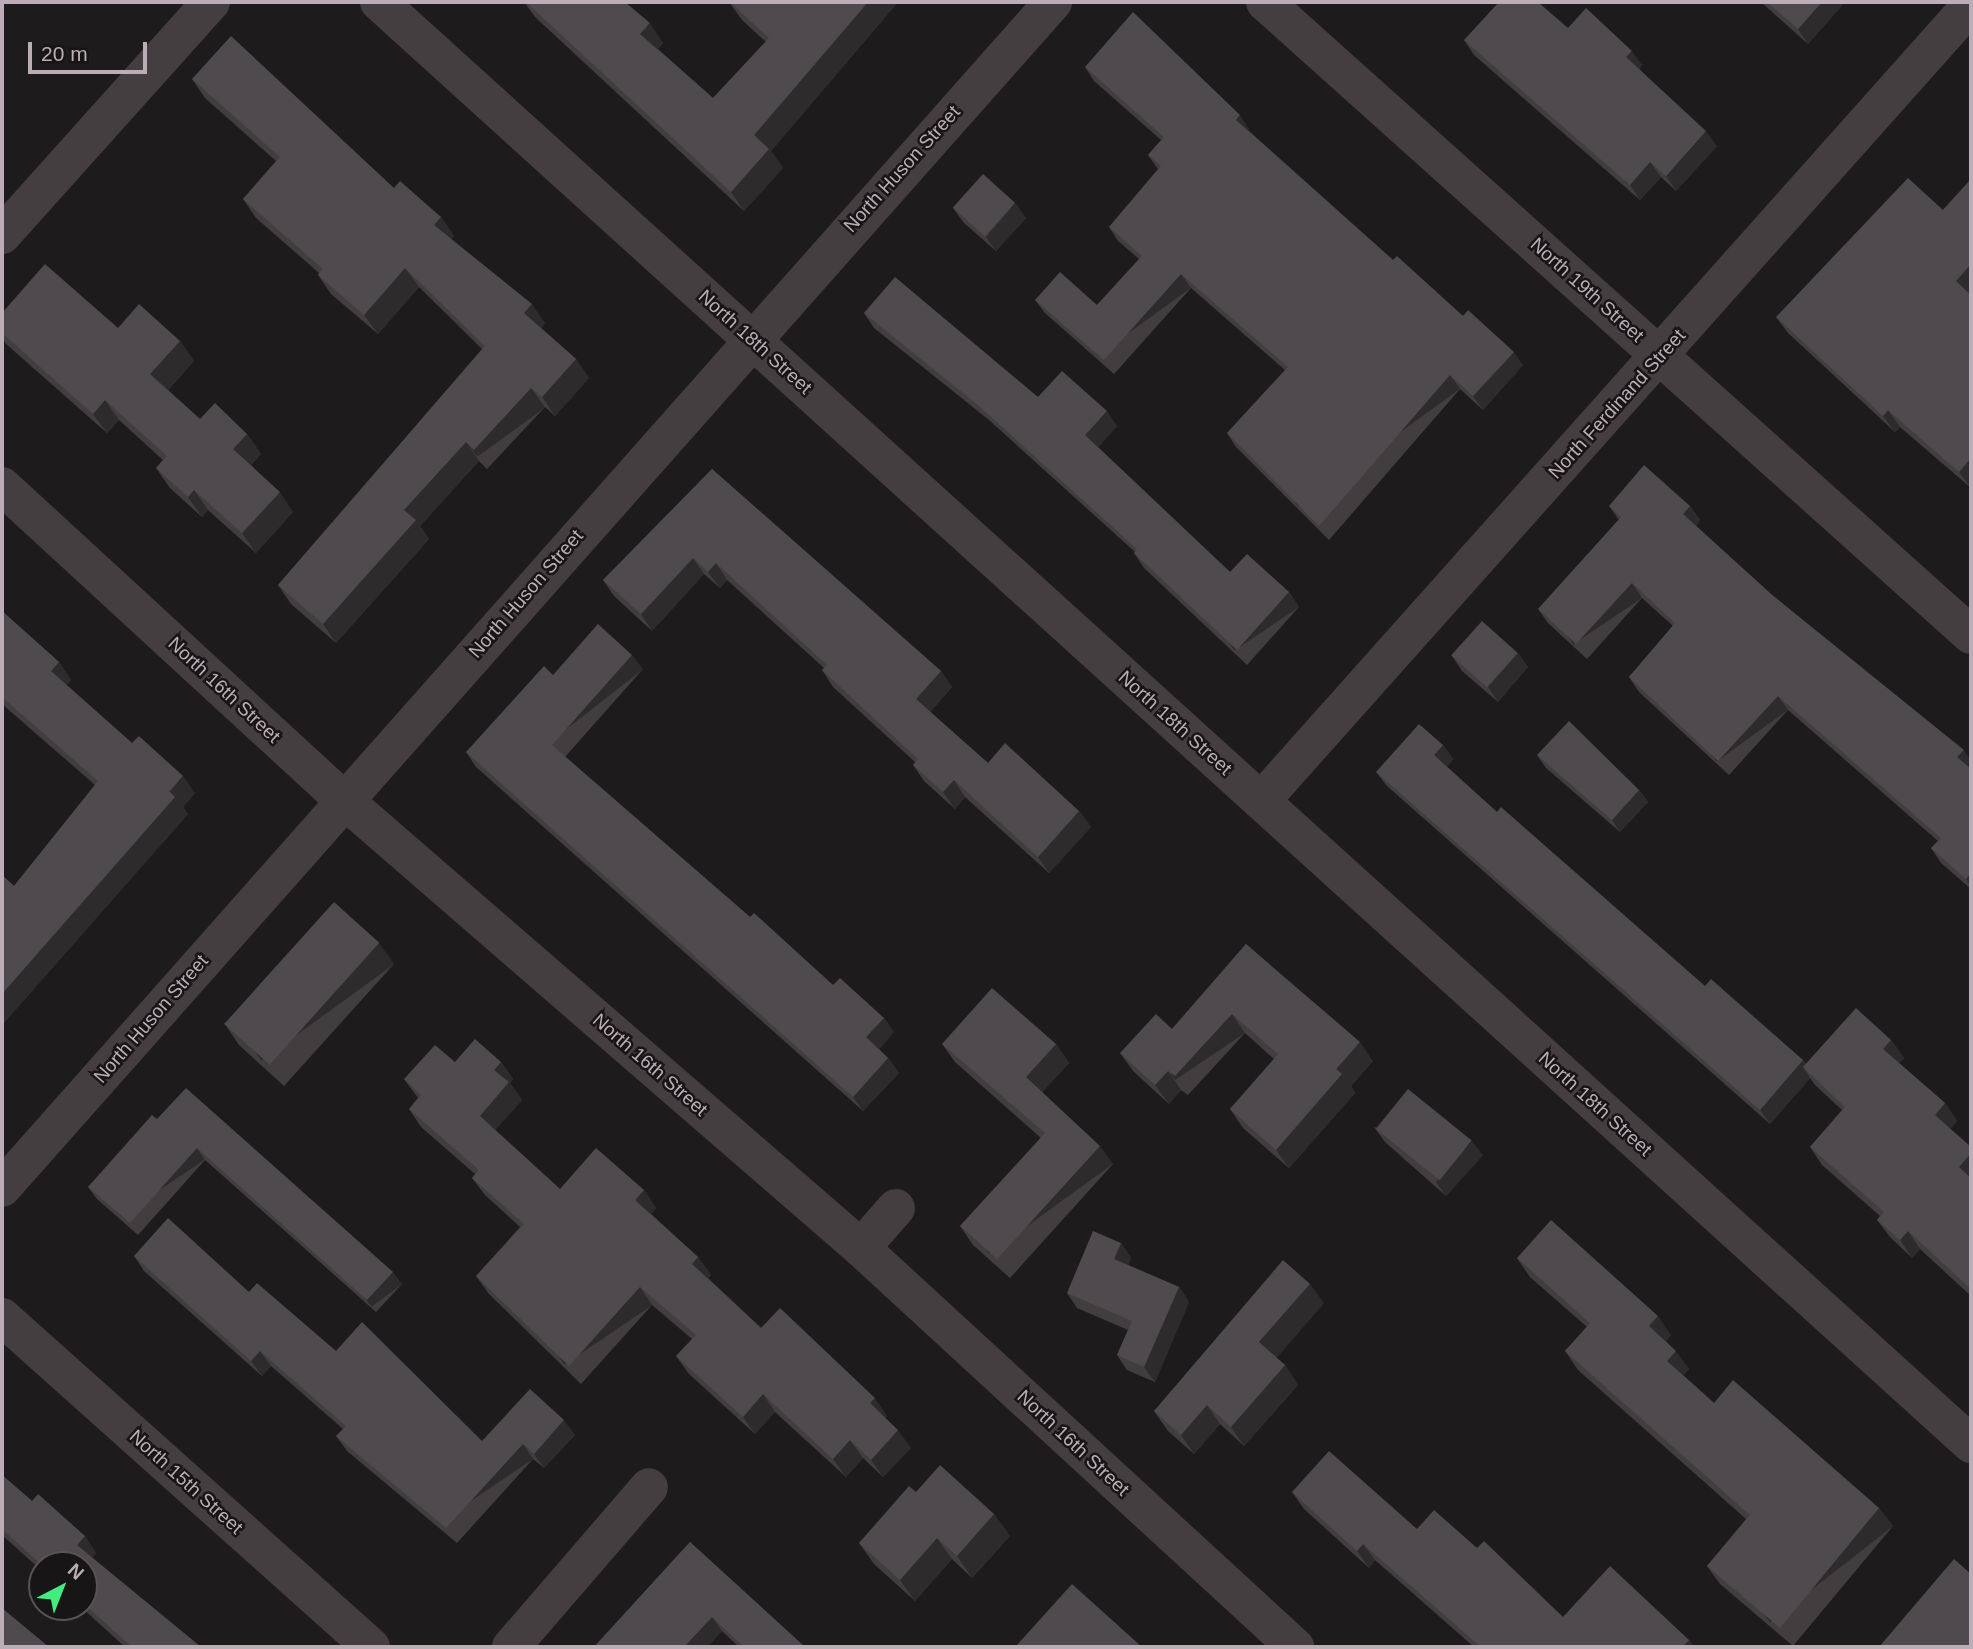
<!DOCTYPE html>
<style>
body{margin:0}
#map{position:relative;width:1973px;height:1649px;overflow:hidden;background:#1d1b1b;font-family:Arial,sans-serif}
div>[style]{position:absolute}
.minor>*{height:38px;margin:-19px;padding:0 19px;transform-origin:19px;border-radius:19px;background:#443e40}
.tertiary>*{height:38px;margin:-19px;padding:0 19px;transform-origin:19px;border-radius:19px;background:#443e40}
.wall>*{inset:0;background:#423e40}
.shaded-wall>*{inset:0;background:#2e2b2c;transform-origin:0 0}
.building>*{inset:0;background:#4f4a4d;transform-origin:0 0}
span{translate:-50% -50%;white-space:nowrap;text-align:center;line-height:1.15;-webkit-text-stroke:5px #181516;paint-order:stroke}
.street-label{font-size:19px;color:#bcaeb6}
.frame{position:absolute;inset:0;border:4px solid #bcaeb6;pointer-events:none}
.north{position:absolute;left:28px;top:1551px;width:70px;height:70px;box-sizing:border-box;background:#181516;border:2px solid #5a5256;border-radius:50%;rotate:42deg;font-size:19px;font-weight:700;line-height:28px;text-align:center;color:#bcaeb6}
.north::after{content:'';display:block;margin:auto;width:24px;height:32px;background:#42ed80;clip-path:polygon(50% 0,100% 100%,50% 72%,0 100%)}
.scale{position:absolute;left:28px;top:42px;width:119px;height:32px;box-sizing:border-box;border:4px solid #bcaeb6;border-top:0;padding-left:9px;font-size:21px;line-height:24px;white-space:nowrap;color:#bcaeb6;-webkit-text-stroke:5px #181516;paint-order:stroke}
</style>
<div id="map">
<div class="minor">
<i style="left:379px;top:2px;width:2148px;rotate:42.17deg"></i>
<i style="left:1265px;top:2px;width:948px;rotate:41.88deg"></i>
<i style="left:2px;top:486px;width:464px;rotate:42.6deg"></i>
<i style="left:344px;top:800px;width:684px;rotate:40.91deg"></i>
<i style="left:861px;top:1248px;width:590px;rotate:42.59deg"></i>
<i style="left:1261px;top:801px;width:1067px;rotate:-48.27deg"></i>
<i style="left:2px;top:1188px;width:1585px;rotate:-48.45deg"></i>
<i style="left:861px;top:1248px;width:53px;rotate:-48.8deg"></i>
<i style="left:2px;top:1317px;width:495px;rotate:41.8deg"></i>
<i style="left:511px;top:1647px;width:211px;rotate:-49.2deg"></i>
</div>
<div class="tertiary">
<i style="left:2px;top:235px;width:313px;rotate:-48.1deg"></i>
</div>
<div class="wall">
<i style="clip-path:polygon(524px 2px,625px 2px,663px 43px,658px 49px,713px 98px,766px 42px,742px 20px,729px 2px,898px 2px,771px 151px,783px 168px,744px 211px,535px 17px)"></i>
<i style="clip-path:polygon(1761px 2px,1845px 2px,1808px 44px)"></i>
<i style="clip-path:polygon(1568px 28px,1642px 65px,1639px 69px,1717px 146px,1676px 191px,1661px 177px,1640px 200px,1474px 55px,1464px 40px)"></i>
<i style="clip-path:polygon(1085px 67px,1249px 129px,1248px 130px,1393px 260px,1463px 316px,1523px 365px,1483px 410px,1460px 389px,1329px 540px,1236px 447px,1227px 433px,1285px 370px,1191px 288px,1114px 374px,1045px 313px,1035px 300px,1097px 305px,1139px 259px,1118px 241px,1109px 227px,1158px 169px,1148px 155px,1161px 140px,1094px 81px)"></i>
<i style="clip-path:polygon(192px 79px,394px 188px,441px 217px,454px 236px,451px 239px,545px 323px,541px 328px,576px 359px,589px 378px,555px 416px,545px 407px,487px 469px,479px 461px,420px 526px,429px 539px,336px 643px,291px 604px,278px 585px,482px 349px,419px 287px,378px 334px,331px 294px,318px 275px,319px 273px,256px 218px,243px 199px,276px 161px,205px 98px)"></i>
<i style="clip-path:polygon(1971px 179px,1971px 294px,1970px 295px,1971px 295px,1971px 488px,1900px 427px,1895px 432px,1788px 333px,1776px 317px,1943px 210px)"></i>
<i style="clip-path:polygon(1015px 203px,1026px 218px,996px 251px,964px 223px,953px 208px)"></i>
<i style="clip-path:polygon(2px 313px,118px 328px,180px 341px,194px 361px,168px 390px,200px 419px,247px 434px,261px 454px,251px 465px,293px 512px,256px 553px,208px 510px,202px 517px,170px 488px,156px 468px,163px 460px,119px 420px,107px 433px,6px 344px,2px 338px)"></i>
<i style="clip-path:polygon(864px 313px,1038px 397px,1117px 426px,1098px 447px,1230px 572px,1289px 592px,1299px 607px,1247px 665px,1144px 568px,1134px 553px,1135px 552px,989px 420px,874px 328px)"></i>
<i style="clip-path:polygon(712px 469px,941px 671px,952px 687px,930px 712px,988px 763px,1079px 811px,1091px 827px,1049px 873px,965px 797px,955px 809px,924px 781px,913px 765px,915px 762px,833px 687px,822px 670px,824px 668px,727px 580px,720px 588px,704px 574px,652px 631px,614px 596px,603px 580px)"></i>
<i style="clip-path:polygon(1609px 506px,1690px 506px,1700px 520px,1696px 526px,1771px 594px,1971px 761px,1971px 889px,1941px 863px,1931px 848px,1938px 841px,1788px 710px,1729px 775px,1639px 692px,1629px 677px,1673px 626px,1642px 598px,1587px 659px,1548px 623px,1538px 609px,1619px 520px)"></i>
<i style="clip-path:polygon(2px 611px,59px 662px,71px 680px,66px 685px,132px 743px,195px 793px,183px 807px,188px 814px,2px 1025px,2px 875px,14px 886px,95px 785px,2px 704px)"></i>
<i style="clip-path:polygon(1518px 653px,1528px 667px,1498px 702px,1462px 671px,1452px 656px)"></i>
<i style="clip-path:polygon(643px 669px,565px 757px,750px 917px,833px 985px,884px 1018px,894px 1032px,879px 1049px,888px 1058px,899px 1073px,863px 1111px,476px 767px,466px 752px,553px 675px)"></i>
<i style="clip-path:polygon(1443px 745px,1453px 759px,1447px 767px,1497px 812px,1705px 986px,1803px 1060px,1806px 1064px,1891px 1040px,1904px 1058px,1899px 1063px,1945px 1103px,1957px 1121px,1950px 1129px,1971px 1147px,1971px 1296px,1920px 1249px,1912px 1258px,1890px 1237px,1877px 1220px,1880px 1216px,1822px 1165px,1810px 1147px,1842px 1110px,1815px 1085px,1810px 1078px,1770px 1124px,1387px 786px,1376px 772px)"></i>
<i style="clip-path:polygon(1537px 755px,1639px 790px,1648px 802px,1620px 832px,1546px 768px)"></i>
<i style="clip-path:polygon(1246px 944px,1373px 1061px,1351px 1086px,1355px 1093px,1289px 1168px,1243px 1128px,1230px 1109px,1274px 1059px,1245px 1033px,1188px 1095px,1181px 1090px,1169px 1104px,1133px 1071px,1120px 1053px,1172px 1029px)"></i>
<i style="clip-path:polygon(394px 964px,284px 1086px,239px 1045px,224px 1023px)"></i>
<i style="clip-path:polygon(942px 1044px,1056px 1044px,1069px 1063px,1042px 1092px,1113px 1164px,1010px 1278px,973px 1245px,960px 1226px,1041px 1138px,955px 1062px)"></i>
<i style="clip-path:polygon(455px 1062px,501px 1062px,513px 1079px,510px 1083px,522px 1100px,495px 1130px,560px 1189px,644px 1190px,656px 1208px,651px 1214px,698px 1257px,711px 1275px,708px 1278px,761px 1328px,887px 1416px,885px 1418px,911px 1448px,883px 1477px,863px 1458px,846px 1477px,775px 1412px,755px 1434px,689px 1374px,676px 1356px,692px 1339px,652px 1305px,581px 1384px,489px 1294px,476px 1276px,520px 1227px,485px 1195px,472px 1178px,475px 1174px,421px 1127px,409px 1109px,418px 1098px,404px 1079px)"></i>
<i style="clip-path:polygon(157px 1119px,402px 1284px,376px 1312px,205px 1160px,138px 1235px,97px 1199px,88px 1187px)"></i>
<i style="clip-path:polygon(1374px 1127px,1483px 1155px,1446px 1196px,1385px 1142px)"></i>
<i style="clip-path:polygon(1121px 1243px,1131px 1258px,1128px 1265px,1179px 1287px,1189px 1302px,1155px 1382px,1127px 1370px,1117px 1355px,1128px 1330px,1077px 1308px,1067px 1293px)"></i>
<i style="clip-path:polygon(134px 1256px,249px 1292px,336px 1351px,482px 1441px,575px 1435px,544px 1468px,533px 1459px,457px 1543px,347px 1451px,336px 1436px,343px 1429px,271px 1366px,262px 1376px,144px 1271px)"></i>
<i style="clip-path:polygon(1517px 1258px,1671px 1335px,1666px 1341px,1689px 1369px,1683px 1375px,1714px 1403px,1879px 1508px,1893px 1526px,1793px 1646px,1720px 1584px,1707px 1566px,1746px 1519px,1578px 1370px,1565px 1351px,1587px 1327px,1530px 1277px)"></i>
<i style="clip-path:polygon(1324px 1303px,1276px 1358px,1285px 1365px,1298px 1385px,1244px 1446px,1220px 1424px,1194px 1454px,1168px 1431px,1154px 1411px)"></i>
<i style="clip-path:polygon(2px 1475px,32px 1501px,85px 1536px,96px 1553px,92px 1558px,201px 1647px,125px 1647px,81px 1607px,84px 1607px,84px 1565px,42px 1565px,42px 1571px,2px 1535px)"></i>
<i style="clip-path:polygon(916px 1492px,994px 1514px,1010px 1536px,972px 1578px,952px 1559px,915px 1601px,874px 1564px,859px 1543px)"></i>
<i style="clip-path:polygon(1292px 1492px,1477px 1548px,1563px 1617px,1689px 1640px,1694px 1647px,1474px 1647px,1375px 1560px,1369px 1568px,1304px 1509px)"></i>
<i style="clip-path:polygon(690px 1542px,805px 1647px,739px 1647px,722px 1631px,707px 1647px,594px 1647px)"></i>
</div>
<div class="shaded-wall">
<i style="clip-path:polygon(868px 2px,898px 2px,771px 151px,783px 168px,744px 211px,731px 192px,754px 135px)"></i>
<i style="clip-path:polygon(1822px 2px,1845px 2px,1808px 44px,1798px 29px)"></i>
<i style="clip-path:polygon(650px 23px,663px 43px,654px 53px,640px 34px)"></i>
<i style="clip-path:polygon(1632px 51px,1642px 65px,1636px 72px,1626px 57px)"></i>
<i style="clip-path:polygon(1240px 115px,1249px 129px,1246px 133px,1236px 120px)"></i>
<i style="clip-path:polygon(1706px 131px,1717px 146px,1676px 191px,1666px 176px)"></i>
<i style="clip-path:polygon(1650px 162px,1661px 177px,1640px 200px,1630px 185px)"></i>
<i style="clip-path:polygon(1015px 203px,1026px 218px,996px 251px,986px 237px)"></i>
<i style="clip-path:polygon(441px 217px,454px 236px,447px 244px,434px 225px)"></i>
<i style="clip-path:polygon(1971px 264px,1971px 294px,1967px 298px,1956px 281px)"></i>
<i style="clip-path:polygon(405px 268px,419px 287px,378px 334px,364px 315px)"></i>
<i style="left:1181px;top:274px;width:17px;height:115px;rotate:54deg"></i>
<i style="clip-path:polygon(532px 304px,545px 323px,538px 332px,524px 313px)"></i>
<i style="clip-path:polygon(180px 341px,194px 361px,164px 394px,150px 374px)"></i>
<i style="clip-path:polygon(1514px 352px,1523px 365px,1483px 410px,1473px 396px)"></i>
<i style="clip-path:polygon(576px 359px,589px 378px,555px 416px,542px 397px)"></i>
<i style="left:1450px;top:375px;width:17px;height:200px;rotate:54deg"></i>
<i style="left:531px;top:388px;width:24px;height:84px;rotate:54deg"></i>
<i style="clip-path:polygon(105px 400px,119px 420px,107px 433px,93px 414px)"></i>
<i style="clip-path:polygon(1888px 410px,1900px 427px,1895px 432px,1883px 416px)"></i>
<i style="clip-path:polygon(1107px 411px,1117px 426px,1096px 450px,1085px 435px)"></i>
<i style="clip-path:polygon(247px 434px,261px 454px,247px 469px,233px 449px)"></i>
<i style="clip-path:polygon(466px 442px,479px 461px,420px 526px,429px 539px,336px 643px,323px 624px,404px 510px)"></i>
<i style="clip-path:polygon(1971px 458px,1971px 488px,1959px 472px)"></i>
<i style="clip-path:polygon(194px 490px,208px 510px,202px 517px,188px 497px)"></i>
<i style="clip-path:polygon(280px 492px,293px 512px,256px 553px,242px 533px)"></i>
<i style="clip-path:polygon(1690px 506px,1700px 520px,1693px 529px,1683px 514px)"></i>
<i style="clip-path:polygon(693px 558px,704px 574px,652px 631px,641px 614px)"></i>
<i style="clip-path:polygon(716px 563px,727px 580px,720px 588px,708px 572px)"></i>
<i style="left:1632px;top:583px;width:18px;height:83px;rotate:56deg"></i>
<i style="left:1289px;top:592px;width:18px;height:78px;rotate:56deg"></i>
<i style="clip-path:polygon(1518px 653px,1528px 667px,1498px 702px,1488px 687px)"></i>
<i style="left:632px;top:655px;width:18px;height:120px;rotate:52deg"></i>
<i style="clip-path:polygon(59px 662px,71px 680px,63px 689px,51px 671px)"></i>
<i style="clip-path:polygon(941px 671px,952px 687px,927px 715px,916px 699px)"></i>
<i style="left:1778px;top:696px;width:17px;height:88px;rotate:54deg"></i>
<i style="clip-path:polygon(1443px 745px,1453px 759px,1444px 770px,1434px 755px)"></i>
<i style="clip-path:polygon(1964px 750px,1971px 761px,1971px 768px,1968px 772px,1957px 757px)"></i>
<i style="clip-path:polygon(183px 776px,195px 793px,183px 807px,188px 814px,2px 1025px,2px 994px)"></i>
<i style="clip-path:polygon(954px 780px,965px 797px,955px 809px,943px 792px)"></i>
<i style="clip-path:polygon(1639px 790px,1648px 802px,1620px 832px,1612px 820px)"></i>
<i style="clip-path:polygon(1079px 811px,1091px 827px,1049px 873px,1038px 857px)"></i>
<i style="clip-path:polygon(1971px 873px,1971px 886px,1966px 879px)"></i>
<i style="left:379px;top:943px;width:26px;height:164px;rotate:54deg"></i>
<i style="left:1232px;top:1014px;width:23px;height:84px;rotate:56deg"></i>
<i style="clip-path:polygon(884px 1018px,894px 1032px,877px 1052px,866px 1037px)"></i>
<i style="clip-path:polygon(1891px 1040px,1904px 1058px,1895px 1067px,1883px 1049px)"></i>
<i style="clip-path:polygon(1360px 1042px,1373px 1061px,1351px 1086px,1355px 1093px,1289px 1168px,1276px 1150px,1336px 1069px)"></i>
<i style="clip-path:polygon(1056px 1044px,1069px 1063px,1039px 1096px,1026px 1077px)"></i>
<i style="clip-path:polygon(888px 1058px,899px 1073px,863px 1111px,853px 1097px)"></i>
<i style="clip-path:polygon(1803px 1060px,1813px 1075px,1803px 1067px,1810px 1078px,1770px 1124px,1760px 1110px)"></i>
<i style="clip-path:polygon(501px 1062px,513px 1079px,510px 1083px,522px 1100px,492px 1134px,480px 1116px,494px 1070px)"></i>
<i style="clip-path:polygon(1168px 1071px,1181px 1090px,1169px 1104px,1155px 1085px)"></i>
<i style="clip-path:polygon(1945px 1103px,1957px 1121px,1947px 1132px,1935px 1115px)"></i>
<i style="clip-path:polygon(1472px 1141px,1483px 1155px,1446px 1196px,1436px 1182px)"></i>
<i style="left:1100px;top:1146px;width:22px;height:153px;rotate:54deg"></i>
<i style="left:197px;top:1148px;width:14px;height:101px;rotate:56deg"></i>
<i style="clip-path:polygon(1971px 1153px,1971px 1185px,1959px 1167px)"></i>
<i style="clip-path:polygon(644px 1190px,656px 1208px,647px 1218px,635px 1200px)"></i>
<i style="clip-path:polygon(1908px 1231px,1920px 1249px,1912px 1258px,1900px 1240px)"></i>
<i style="clip-path:polygon(1121px 1243px,1131px 1258px,1125px 1274px,1114px 1259px)"></i>
<i style="clip-path:polygon(698px 1257px,711px 1275px,704px 1281px,692px 1264px)"></i>
<i style="left:393px;top:1272px;width:15px;height:38px;rotate:53deg"></i>
<i style="clip-path:polygon(1310px 1284px,1324px 1303px,1273px 1362px,1259px 1342px)"></i>
<i style="left:640px;top:1287px;width:22px;height:106px;rotate:56deg"></i>
<i style="clip-path:polygon(1179px 1287px,1189px 1302px,1155px 1382px,1144px 1367px)"></i>
<i style="clip-path:polygon(1658px 1316px,1671px 1335px,1663px 1345px,1649px 1326px)"></i>
<i style="clip-path:polygon(260px 1351px,271px 1366px,262px 1376px,251px 1361px)"></i>
<i style="clip-path:polygon(1676px 1351px,1689px 1369px,1680px 1379px,1667px 1361px)"></i>
<i style="clip-path:polygon(1285px 1365px,1298px 1385px,1244px 1446px,1231px 1427px)"></i>
<i style="clip-path:polygon(763px 1394px,775px 1412px,755px 1434px,743px 1417px)"></i>
<i style="left:875px;top:1398px;width:22px;height:7px;rotate:56deg"></i>
<i style="clip-path:polygon(1207px 1405px,1220px 1424px,1194px 1454px,1181px 1435px)"></i>
<i style="clip-path:polygon(564px 1420px,575px 1435px,544px 1468px,534px 1454px)"></i>
<i style="clip-path:polygon(898px 1430px,911px 1448px,883px 1477px,871px 1460px)"></i>
<i style="clip-path:polygon(850px 1440px,863px 1458px,846px 1477px,833px 1459px)"></i>
<i style="left:523px;top:1444px;width:18px;height:114px;rotate:56deg"></i>
<i style="left:1879px;top:1508px;width:23px;height:156px;rotate:52deg"></i>
<i style="clip-path:polygon(994px 1514px,1010px 1536px,972px 1578px,957px 1556px)"></i>
<i style="clip-path:polygon(85px 1536px,96px 1553px,88px 1562px,77px 1545px)"></i>
<i style="clip-path:polygon(937px 1538px,952px 1559px,915px 1601px,900px 1580px)"></i>
<i style="clip-path:polygon(1363px 1544px,1375px 1560px,1369px 1568px,1357px 1551px)"></i>
<i style="clip-path:polygon(712px 1617px,722px 1631px,707px 1647px,684px 1647px)"></i>
<i style="clip-path:polygon(1689px 1640px,1694px 1647px,1682px 1647px)"></i>
</div>
<div class="building">
<i style="clip-path:polygon(526px 2px,625px 2px,650px 23px,640px 34px,713px 98px,769px 38px,730px 2px,868px 2px,754px 135px,769px 149px,731px 192px)"></i>
<i style="clip-path:polygon(1499px 2px,1538px 2px,1568px 28px,1586px 8px,1632px 51px,1626px 57px,1706px 131px,1666px 176px,1650px 162px,1630px 185px,1464px 40px)"></i>
<i style="clip-path:polygon(1767px 2px,1822px 2px,1798px 29px)"></i>
<i style="clip-path:polygon(1133px 12px,1240px 115px,1236px 120px,1393px 260px,1397px 256px,1463px 316px,1468px 310px,1514px 352px,1473px 396px,1450px 375px,1319px 526px,1227px 433px,1288px 367px,1181px 274px,1104px 360px,1035px 300px,1060px 272px,1097px 305px,1142px 256px,1109px 227px,1161px 166px,1148px 155px,1164px 137px,1085px 67px)"></i>
<i style="clip-path:polygon(231px 36px,394px 188px,400px 181px,441px 217px,434px 225px,532px 304px,524px 313px,576px 359px,542px 397px,531px 388px,474px 450px,466px 442px,404px 510px,416px 520px,323px 624px,278px 585px,485px 346px,405px 268px,364px 315px,318px 275px,323px 269px,243px 199px,280px 157px,192px 79px)"></i>
<i style="left:983px;top:174px;width:43px;height:45px;rotate:42deg"></i>
<i style="clip-path:polygon(1908px 178px,1943px 210px,1971px 179px,1971px 264px,1956px 281px,1971px 295px,1971px 458px,1959px 472px,1888px 410px,1883px 416px,1776px 317px)"></i>
<i style="clip-path:polygon(45px 264px,118px 328px,139px 304px,180px 341px,150px 374px,200px 419px,215px 403px,247px 434px,233px 449px,280px 492px,242px 533px,194px 490px,188px 497px,156px 468px,167px 456px,105px 400px,93px 414px,2px 333px,2px 313px)"></i>
<i style="clip-path:polygon(895px 277px,1038px 397px,1062px 371px,1107px 411px,1085px 435px,1230px 572px,1247px 554px,1289px 592px,1237px 650px,1134px 553px,1137px 549px,978px 405px,864px 313px)"></i>
<i style="clip-path:polygon(1644px 465px,1690px 506px,1683px 514px,1771px 594px,1964px 750px,1957px 757px,1971px 769px,1971px 873px,1966px 879px,1931px 848px,1941px 838px,1778px 696px,1718px 761px,1629px 677px,1675px 623px,1632px 583px,1576px 644px,1538px 609px,1621px 517px,1609px 506px)"></i>
<i style="clip-path:polygon(712px 469px,941px 671px,916px 699px,988px 763px,1005px 743px,1079px 811px,1038px 857px,954px 780px,943px 792px,913px 765px,918px 759px,822px 670px,827px 665px,716px 563px,708px 572px,693px 558px,641px 614px,603px 580px)"></i>
<i style="clip-path:polygon(2px 611px,59px 662px,51px 671px,132px 743px,139px 736px,183px 776px,169px 791px,175px 797px,2px 994px,2px 875px,14px 886px,98px 781px,2px 697px)"></i>
<i style="left:1482px;top:621px;width:48px;height:46px;rotate:42deg"></i>
<i style="clip-path:polygon(598px 624px,632px 655px,552px 745px,750px 917px,754px 913px,833px 985px,840px 978px,884px 1018px,866px 1037px,888px 1058px,853px 1097px,466px 752px,544px 666px,553px 675px)"></i>
<i style="clip-path:polygon(1569px 721px,1639px 790px,1612px 820px,1537px 755px)"></i>
<i style="clip-path:polygon(1419px 724px,1443px 745px,1434px 755px,1497px 812px,1501px 807px,1705px 986px,1711px 979px,1803px 1060px,1760px 1110px,1376px 772px)"></i>
<i style="left:334px;top:902px;width:61px;height:164px;rotate:42deg"></i>
<i style="clip-path:polygon(1246px 944px,1360px 1042px,1336px 1069px,1342px 1074px,1276px 1150px,1230px 1109px,1278px 1054px,1232px 1014px,1175px 1076px,1168px 1071px,1155px 1085px,1120px 1053px,1156px 1014px,1172px 1029px)"></i>
<i style="clip-path:polygon(992px 988px,1056px 1044px,1026px 1077px,1100px 1146px,997px 1259px,960px 1226px,1045px 1133px,942px 1044px)"></i>
<i style="clip-path:polygon(1856px 1008px,1891px 1040px,1883px 1049px,1945px 1103px,1935px 1115px,1971px 1147px,1971px 1153px,1959px 1167px,1971px 1178px,1971px 1289px,1908px 1231px,1900px 1240px,1877px 1220px,1884px 1212px,1810px 1147px,1845px 1107px,1803px 1067px)"></i>
<i style="clip-path:polygon(475px 1039px,501px 1062px,494px 1070px,509px 1082px,480px 1116px,560px 1189px,596px 1148px,644px 1190px,635px 1200px,698px 1257px,692px 1264px,761px 1328px,780px 1308px,875px 1398px,870px 1403px,898px 1430px,871px 1460px,850px 1440px,833px 1459px,763px 1394px,743px 1417px,676px 1356px,696px 1335px,640px 1287px,569px 1366px,476px 1276px,524px 1224px,472px 1178px,479px 1170px,409px 1109px,421px 1095px,404px 1079px,435px 1045px,455px 1062px)"></i>
<i style="clip-path:polygon(186px 1088px,393px 1272px,367px 1300px,197px 1148px,130px 1223px,88px 1187px,152px 1115px,157px 1119px)"></i>
<i style="left:1408px;top:1089px;width:82px;height:51px;rotate:39deg"></i>
<i style="clip-path:polygon(168px 1218px,249px 1292px,257px 1283px,336px 1351px,362px 1322px,482px 1441px,530px 1389px,564px 1420px,534px 1454px,523px 1444px,446px 1528px,336px 1436px,346px 1426px,260px 1351px,251px 1361px,134px 1256px)"></i>
<i style="clip-path:polygon(1551px 1220px,1658px 1316px,1649px 1326px,1676px 1351px,1667px 1361px,1714px 1403px,1733px 1380px,1879px 1508px,1780px 1628px,1707px 1566px,1750px 1515px,1565px 1351px,1590px 1323px,1517px 1258px)"></i>
<i style="clip-path:polygon(1093px 1231px,1121px 1243px,1114px 1259px,1179px 1287px,1144px 1367px,1117px 1355px,1132px 1321px,1067px 1293px)"></i>
<i style="clip-path:polygon(1283px 1260px,1310px 1284px,1259px 1342px,1285px 1365px,1231px 1427px,1207px 1405px,1181px 1435px,1154px 1411px)"></i>
<i style="clip-path:polygon(1329px 1451px,1417px 1529px,1434px 1510px,1477px 1548px,1484px 1541px,1563px 1617px,1610px 1566px,1689px 1640px,1682px 1647px,1481px 1647px,1363px 1544px,1357px 1551px,1292px 1492px)"></i>
<i style="clip-path:polygon(940px 1465px,994px 1514px,957px 1556px,937px 1538px,900px 1580px,859px 1543px,909px 1486px,916px 1492px)"></i>
<i style="clip-path:polygon(2px 1475px,32px 1501px,38px 1494px,85px 1536px,77px 1545px,201px 1647px,132px 1647px,84px 1604px,84px 1565px,42px 1565px,2px 1529px)"></i>
<i style="clip-path:polygon(690px 1542px,805px 1647px,744px 1647px,712px 1617px,684px 1647px,594px 1647px)"></i>
<i style="clip-path:polygon(1954px 1559px,1971px 1574px,1971px 1647px,1879px 1647px)"></i>
<i style="clip-path:polygon(1072px 1584px,1142px 1647px,1015px 1647px)"></i>
<i style="clip-path:polygon(2px 1608px,49px 1647px,2px 1647px)"></i>
</div>
<div class="street-label">
<span style="left:902px;top:169px;rotate:-48deg">North Huson Street</span>
<span style="left:1587px;top:290px;rotate:42deg">North 19th Street</span>
<span style="left:755px;top:342px;rotate:42deg">North 18th Street</span>
<span style="left:1617px;top:404px;rotate:-48deg">North Ferdinand Street</span>
<span style="left:526px;top:594px;rotate:-49deg">North Huson Street</span>
<span style="left:224px;top:690px;rotate:43deg">North 16th Street</span>
<span style="left:1175px;top:723px;rotate:42deg">North 18th Street</span>
<span style="left:151px;top:1019px;rotate:-49deg">North Huson Street</span>
<span style="left:650px;top:1065px;rotate:41deg">North 16th Street</span>
<span style="left:1595px;top:1104px;rotate:42deg">North 18th Street</span>
<span style="left:1073px;top:1443px;rotate:43deg">North 16th Street</span>
<span style="left:186px;top:1482px;rotate:42deg">North 15th Street</span>
</div>
<div class="frame"></div>
<div class="north">N</div>
<div class="scale">20 m</div>
</div>
